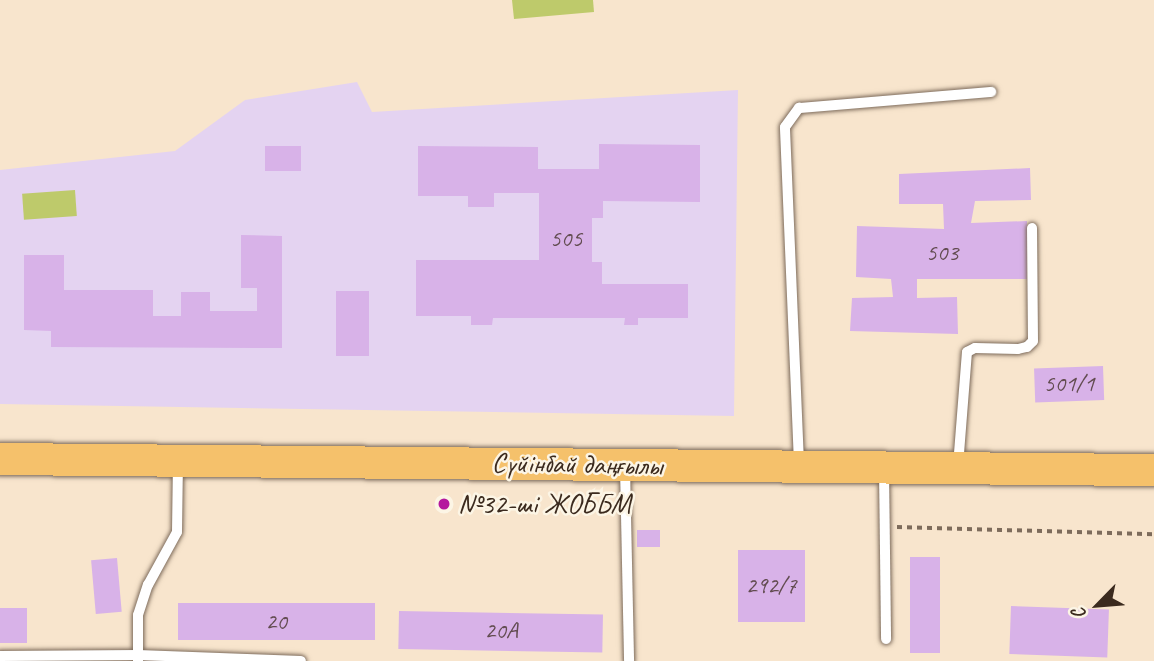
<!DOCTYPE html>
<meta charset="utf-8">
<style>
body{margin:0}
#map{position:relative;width:1154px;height:661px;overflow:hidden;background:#f8e5cd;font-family:Caveat,sans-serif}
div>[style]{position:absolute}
.built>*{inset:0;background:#e4d3f1}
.green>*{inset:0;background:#beca6b;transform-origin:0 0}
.building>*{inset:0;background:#d8b2e8;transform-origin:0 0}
.path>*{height:3.5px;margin-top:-1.75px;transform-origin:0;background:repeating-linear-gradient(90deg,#7d6b5b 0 5px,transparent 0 10px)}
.roads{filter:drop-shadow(0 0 2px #7d6b5b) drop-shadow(0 0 2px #7d6b5b)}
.lane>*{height:10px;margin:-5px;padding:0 5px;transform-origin:5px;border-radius:5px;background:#fff}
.primary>*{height:32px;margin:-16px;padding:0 16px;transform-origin:16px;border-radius:16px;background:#f5c16b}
.dots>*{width:19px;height:19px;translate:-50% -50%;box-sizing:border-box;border:4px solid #fcf5e5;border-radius:50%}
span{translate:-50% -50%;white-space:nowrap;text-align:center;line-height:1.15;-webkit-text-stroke:5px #fcf5e5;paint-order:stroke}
.number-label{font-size:24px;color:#624c50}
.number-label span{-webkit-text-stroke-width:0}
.street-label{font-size:28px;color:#3b2a1e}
.poi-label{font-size:28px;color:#3b2a1e}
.left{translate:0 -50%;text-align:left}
.north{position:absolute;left:1063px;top:570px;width:70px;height:70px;-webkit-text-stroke:5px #fcf5e5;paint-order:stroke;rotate:245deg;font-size:19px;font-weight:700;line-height:28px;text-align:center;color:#3b2a1e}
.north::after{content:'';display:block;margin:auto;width:24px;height:32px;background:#3b2a1e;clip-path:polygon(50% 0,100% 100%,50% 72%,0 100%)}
</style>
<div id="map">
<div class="built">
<i style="clip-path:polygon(357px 82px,372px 112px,738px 90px,734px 416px,0 404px,0 170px,175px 151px,245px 100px)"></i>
</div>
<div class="green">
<i style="clip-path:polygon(512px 0,593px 0,594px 12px,514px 19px)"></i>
<i style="left:75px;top:190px;width:26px;height:53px;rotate:86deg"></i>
</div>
<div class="building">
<i style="clip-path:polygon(599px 144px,700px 145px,700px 202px,603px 201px,603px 218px,592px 218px,592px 262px,602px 262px,602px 284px,688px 284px,688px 318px,638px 318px,638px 325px,624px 325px,625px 318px,493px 318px,492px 325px,471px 325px,471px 316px,416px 316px,416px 260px,539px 260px,539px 193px,494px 193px,494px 207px,468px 207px,468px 196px,418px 196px,418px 146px,538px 147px,538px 169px,599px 169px)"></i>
<i style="left:301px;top:146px;width:25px;height:36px;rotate:90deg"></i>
<i style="clip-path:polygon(1030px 168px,1031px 200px,975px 201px,971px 223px,1027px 221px,1027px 279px,917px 279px,917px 298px,957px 297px,958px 334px,850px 331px,852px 298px,893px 297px,891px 279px,856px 277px,857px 226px,944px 229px,943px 204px,899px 204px,899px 174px)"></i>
<i style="clip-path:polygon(241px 235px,282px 236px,282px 348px,51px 347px,51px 331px,24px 330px,24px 255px,64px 255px,64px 290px,153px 290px,153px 316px,181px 316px,181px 292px,210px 292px,210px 311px,257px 311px,257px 288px,241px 288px)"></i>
<i style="left:336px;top:291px;width:33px;height:65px"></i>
<i style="left:1103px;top:366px;width:34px;height:69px;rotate:88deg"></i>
<i style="left:637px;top:530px;width:23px;height:17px"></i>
<i style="left:738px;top:550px;width:67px;height:72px"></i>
<i style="left:910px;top:557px;width:30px;height:96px"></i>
<i style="left:117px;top:558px;width:54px;height:26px;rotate:85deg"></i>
<i style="left:178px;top:603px;width:197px;height:37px"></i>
<i style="left:1011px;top:606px;width:98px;height:48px;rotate:2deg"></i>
<i style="left:0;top:608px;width:27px;height:35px"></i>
<i style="left:399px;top:611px;width:204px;height:38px;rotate:1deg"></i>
</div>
<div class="path">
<i style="left:897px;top:527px;width:257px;rotate:1.6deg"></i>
</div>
<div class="roads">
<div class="lane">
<i style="left:799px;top:463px;width:336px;rotate:-92.4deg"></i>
<i style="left:785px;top:127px;width:24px;rotate:-54deg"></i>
<i style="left:799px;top:108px;width:193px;rotate:-4.8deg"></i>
<i style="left:958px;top:466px;width:114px;rotate:-85.5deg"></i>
<i style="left:967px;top:352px;width:9px;rotate:-27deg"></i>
<i style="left:975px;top:348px;width:43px;rotate:1.3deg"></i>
<i style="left:1018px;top:349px;width:9px;rotate:-13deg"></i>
<i style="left:1027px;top:347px;width:8px;rotate:-45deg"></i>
<i style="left:1033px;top:341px;width:113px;rotate:-90.5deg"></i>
<i style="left:625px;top:467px;width:194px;rotate:88.8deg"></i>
<i style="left:884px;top:470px;width:169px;rotate:89.3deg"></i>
<i style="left:0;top:656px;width:138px;rotate:-0.4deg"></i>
<i style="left:138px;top:655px;width:163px;rotate:2.1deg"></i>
<i style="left:138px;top:661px;width:46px;rotate:-90deg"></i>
<i style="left:138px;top:615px;width:32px;rotate:-72deg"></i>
<i style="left:148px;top:585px;width:60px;rotate:-61.3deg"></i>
<i style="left:177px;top:532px;width:70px;rotate:-89.2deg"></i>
</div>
<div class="primary">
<i style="left:0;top:459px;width:1154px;rotate:0.55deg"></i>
</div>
</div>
<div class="dots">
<i style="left:444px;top:504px;background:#b5179e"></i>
</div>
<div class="number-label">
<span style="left:566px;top:239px">505</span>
<span style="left:942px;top:253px">503</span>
<span style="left:1069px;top:384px">501/1</span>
<span style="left:771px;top:586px">292/7</span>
<span style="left:276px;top:622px">20</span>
<span style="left:501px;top:631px">20А</span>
</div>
<div class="street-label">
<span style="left:577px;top:464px;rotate:1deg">Сүйінбай даңғылы</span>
</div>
<div class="poi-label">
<span class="left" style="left:458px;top:504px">№32-ші ЖОББМ</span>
</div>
<div class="north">С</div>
</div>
